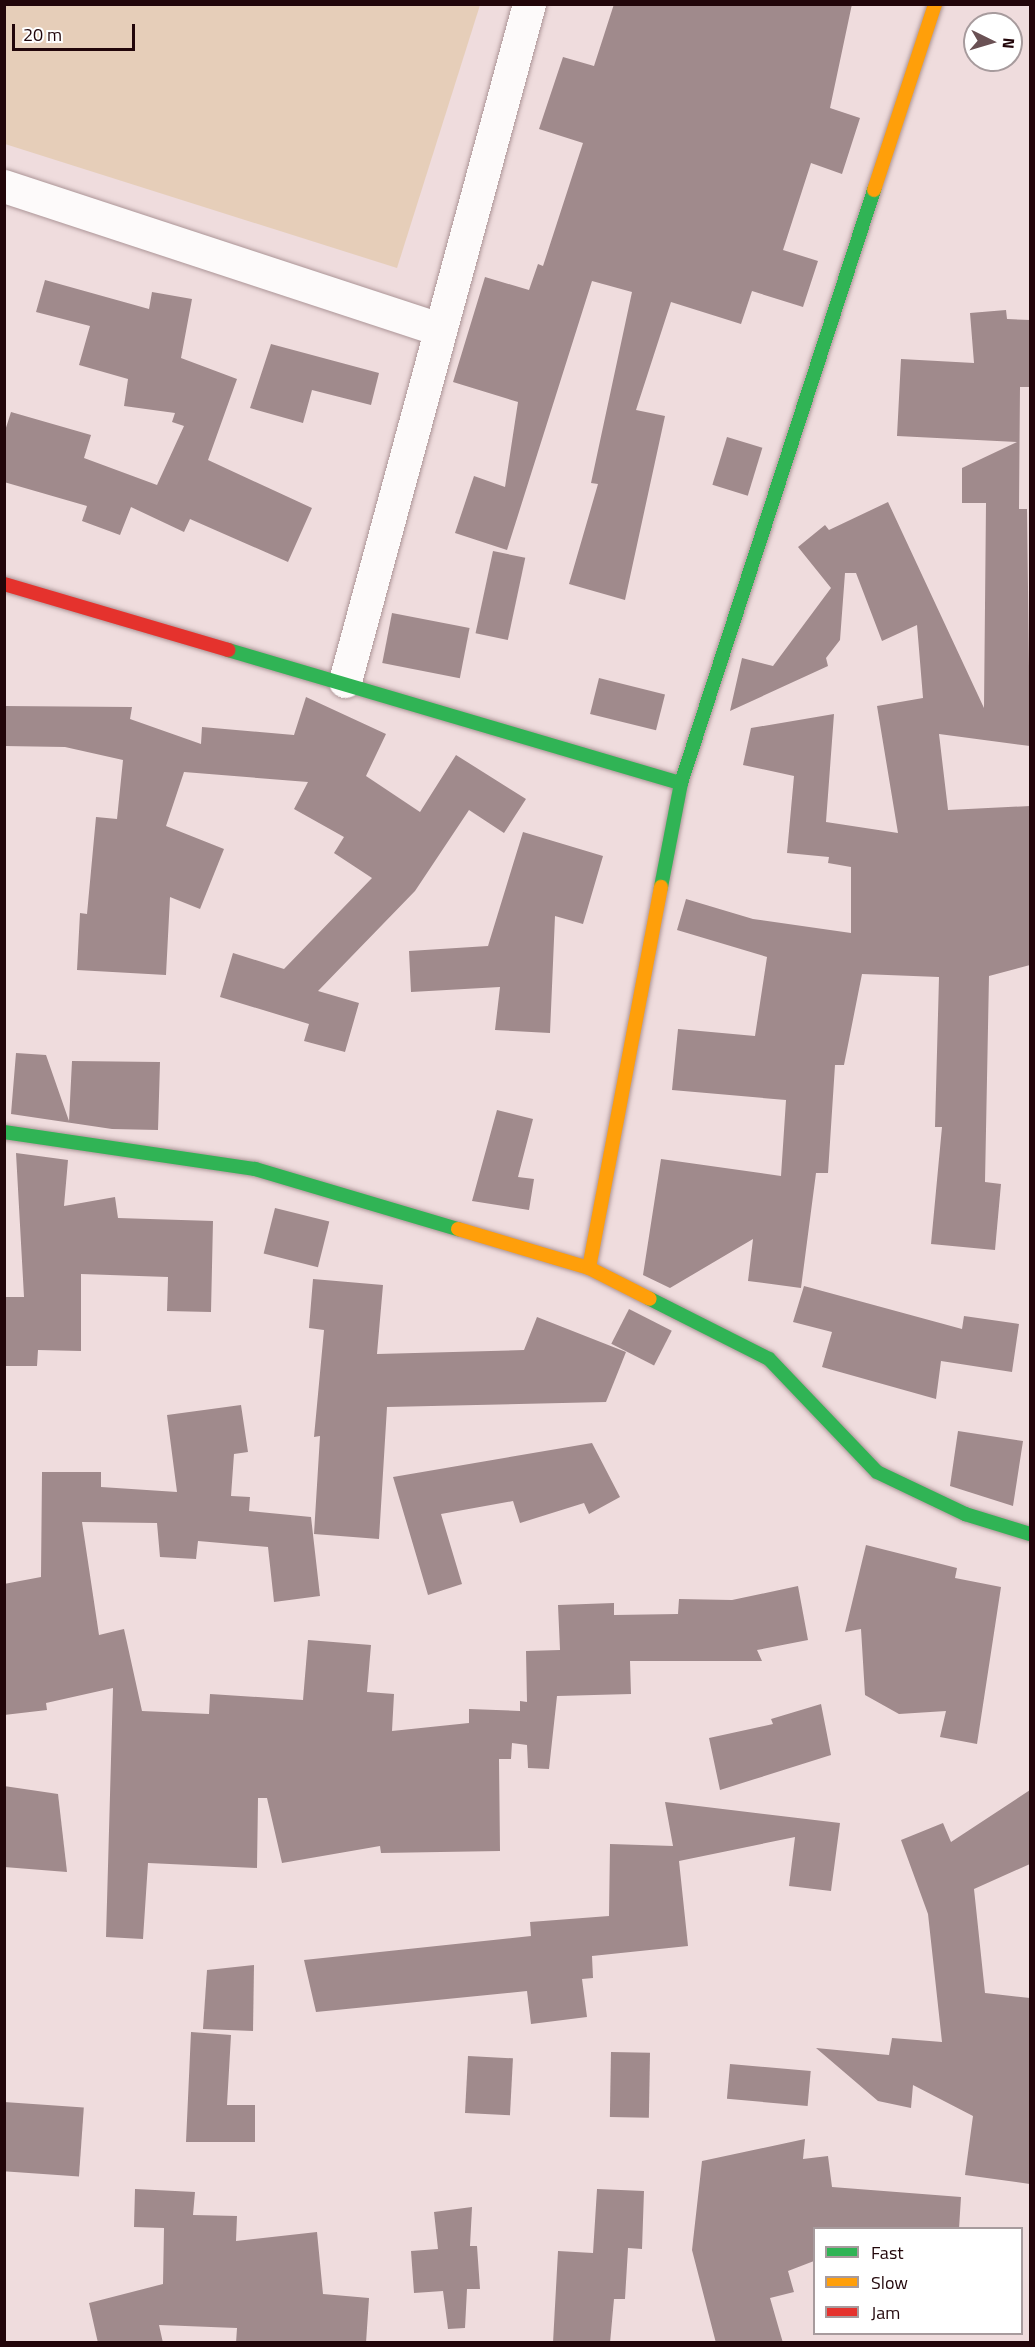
<!DOCTYPE html>
<style>
body{margin:0}
#map{position:relative;width:1035px;height:2347px;overflow:hidden;background:#efdcdd;font-family:"Titillium Web",sans-serif}
div>[style]{position:absolute}
.green>*{inset:0;background:#e6ceb9}
.building>*{inset:0;background:#a08a8c;transform-origin:0 0}
.roads{filter:drop-shadow(0 0 2px #ac9597) drop-shadow(0 0 2px #ac9597)}
.street>*{height:33px;margin:-16.5px;padding:0 16.5px;transform-origin:16.5px;border-radius:16.5px;background:#fdfafa}
.fast>*{height:14px;margin:-7px;padding:0 7px;transform-origin:7px;border-radius:7px;background:#30b455}
.slow>*{height:14px;margin:-7px;padding:0 7px;transform-origin:7px;border-radius:7px;background:#ff9f0a}
.jam>*{height:14px;margin:-7px;padding:0 7px;transform-origin:7px;border-radius:7px;background:#e5322d}
span{translate:-50% -50%;white-space:nowrap;text-align:center;line-height:1.15;-webkit-text-stroke:6px #fff;paint-order:stroke}
.frame{position:absolute;inset:0;border:6px solid #22060a;pointer-events:none}
.legend{position:absolute;left:813px;top:2227px;width:210px;height:108px;box-sizing:border-box;background:#fff;border:2px solid #a79b9d;margin:0;padding:8px 10px;list-style:none;font-size:18px;color:#22060a}
.legend li{display:flex;align-items:center;gap:12px;height:30px}
.legend b{width:30px;border:2px solid #a79b9d}
.north{position:absolute;left:963px;top:12px;width:60px;height:60px;box-sizing:border-box;background:#fff;border:2px solid #a79b9d;border-radius:50%;rotate:95deg;font-size:16px;font-weight:700;line-height:24px;text-align:center;color:#22060a}
.north::after{content:'';display:block;margin:auto;width:21px;height:27px;background:#6a5154;clip-path:polygon(50% 0,100% 100%,50% 72%,0 100%)}
.scale{position:absolute;left:12px;top:24px;width:123px;height:27px;box-sizing:border-box;border:3px solid #22060a;border-top:0;padding-left:8px;font-size:18px;line-height:21px;white-space:nowrap;color:#22060a;-webkit-text-stroke:4px #fff;paint-order:stroke}
</style>
<div id="map">
<div class="green">
<i style="clip-path:polygon(5px 4px,480px 4px,480px 5px,397px 268px,5px 144px)"></i>
</div>
<div class="building">
<i style="clip-path:polygon(614px 4px,852px 4px,830px 108px,860px 118px,842px 174px,811px 163px,783px 250px,818px 261px,803px 307px,752px 291px,741px 324px,671px 302px,636px 410px,665px 416px,625px 600px,569px 584px,598px 484px,591px 483px,632px 292px,592px 281px,507px 550px,455px 533px,474px 476px,505px 487px,518px 402px,453px 382px,485px 277px,529px 290px,538px 264px,543px 266px,583px 143px,539px 129px,563px 57px,594px 66px)"></i>
<i style="clip-path:polygon(45px 280px,149px 309px,152px 292px,192px 299px,181px 358px,237px 379px,208px 460px,312px 508px,288px 562px,190px 519px,184px 532px,131px 507px,120px 535px,82px 521px,87px 506px,4px 482px,4px 434px,11px 412px,91px 435px,84px 458px,157px 485px,184px 426px,172px 422px,175px 413px,124px 406px,128px 379px,79px 365px,90px 326px,36px 312px)"></i>
<i style="clip-path:polygon(1006px 310px,1007px 319px,1030px 320px,1030px 387px,1020px 387px,1019px 509px,1027px 509px,1030px 746px,939px 734px,948px 810px,1030px 806px,1030px 965px,989px 976px,985px 1182px,1001px 1184px,995px 1250px,931px 1244px,942px 1127px,935px 1127px,939px 977px,862px 974px,844px 1065px,835px 1065px,828px 1173px,816px 1173px,801px 1288px,748px 1281px,753px 1239px,670px 1288px,643px 1275px,661px 1159px,781px 1176px,786px 1100px,672px 1090px,678px 1029px,755px 1036px,767px 957px,677px 930px,686px 899px,753px 919px,851px 933px,851px 867px,828px 863px,829px 857px,787px 853px,794px 776px,743px 765px,751px 728px,834px 714px,826px 822px,898px 833px,877px 706px,923px 698px,917px 625px,882px 641px,856px 573px,845px 573px,840px 640px,826px 658px,828px 666px,730px 711px,742px 658px,773px 666px,831px 588px,798px 547px,825px 525px,829px 530px,888px 502px,984px 708px,986px 503px,962px 503px,962px 468px,1017px 442px,897px 436px,901px 359px,974px 363px,970px 313px)"></i>
<i style="clip-path:polygon(271px 344px,379px 373px,371px 405px,312px 390px,303px 423px,250px 408px)"></i>
<i style="left:727px;top:437px;width:37px;height:50px;rotate:17deg"></i>
<i style="left:493px;top:551px;width:33px;height:84px;rotate:12deg"></i>
<i style="left:392px;top:613px;width:79px;height:51px;rotate:11deg"></i>
<i style="left:599px;top:678px;width:68px;height:37px;rotate:14deg"></i>
<i style="clip-path:polygon(306px 697px,386px 734px,366px 776px,420px 812px,456px 755px,526px 799px,504px 833px,469px 810px,415px 891px,318px 991px,359px 1003px,345px 1052px,304px 1041px,309px 1024px,220px 997px,233px 953px,284px 969px,372px 878px,334px 853px,344px 837px,294px 809px,308px 782px,184px 772px,166px 826px,224px 849px,200px 909px,170px 897px,166px 975px,77px 970px,80px 913px,87px 914px,96px 817px,117px 819px,123px 760px,65px 747px,4px 746px,4px 706px,132px 707px,130px 719px,201px 744px,202px 727px,294px 735px)"></i>
<i style="clip-path:polygon(523px 832px,603px 856px,583px 924px,555px 916px,550px 1033px,495px 1030px,500px 987px,411px 992px,409px 951px,488px 946px)"></i>
<i style="clip-path:polygon(16px 1053px,46px 1055px,69px 1121px,72px 1061px,160px 1062px,158px 1130px,112px 1129px,11px 1114px)"></i>
<i style="clip-path:polygon(497px 1110px,533px 1119px,518px 1177px,534px 1179px,529px 1210px,472px 1201px)"></i>
<i style="clip-path:polygon(16px 1153px,68px 1160px,64px 1206px,115px 1197px,118px 1218px,213px 1221px,211px 1312px,167px 1311px,168px 1277px,81px 1274px,81px 1351px,38px 1350px,37px 1366px,4px 1366px,4px 1297px,24px 1297px)"></i>
<i style="left:275px;top:1208px;width:56px;height:47px;rotate:14deg"></i>
<i style="clip-path:polygon(313px 1279px,383px 1285px,377px 1354px,524px 1350px,537px 1317px,626px 1352px,606px 1402px,387px 1407px,379px 1539px,314px 1534px,320px 1436px,314px 1437px,324px 1330px,309px 1328px)"></i>
<i style="clip-path:polygon(804px 1286px,962px 1329px,964px 1316px,1019px 1324px,1012px 1372px,941px 1361px,936px 1399px,822px 1367px,832px 1332px,793px 1322px)"></i>
<i style="left:629px;top:1309px;width:48px;height:39px;rotate:27deg"></i>
<i style="clip-path:polygon(241px 1405px,248px 1452px,234px 1454px,231px 1496px,250px 1497px,249px 1511px,311px 1517px,320px 1596px,274px 1602px,268px 1547px,198px 1541px,196px 1559px,160px 1557px,157px 1523px,82px 1522px,99px 1635px,124px 1629px,142px 1711px,209px 1714px,210px 1694px,303px 1700px,308px 1640px,371px 1645px,367px 1692px,394px 1694px,392px 1731px,469px 1723px,469px 1709px,520px 1711px,520px 1701px,527px 1702px,526px 1651px,560px 1650px,558px 1605px,614px 1603px,614px 1615px,678px 1614px,679px 1599px,732px 1600px,798px 1586px,808px 1640px,757px 1650px,762px 1661px,630px 1661px,631px 1694px,557px 1696px,549px 1769px,528px 1768px,527px 1745px,512px 1743px,511px 1759px,499px 1759px,500px 1851px,381px 1853px,380px 1846px,282px 1863px,267px 1798px,258px 1798px,257px 1868px,148px 1863px,143px 1939px,106px 1937px,113px 1688px,46px 1703px,47px 1710px,4px 1715px,4px 1584px,41px 1577px,42px 1472px,101px 1472px,101px 1487px,177px 1492px,167px 1415px)"></i>
<i style="clip-path:polygon(958px 1431px,1023px 1441px,1013px 1506px,950px 1486px)"></i>
<i style="clip-path:polygon(592px 1443px,620px 1497px,589px 1514px,584px 1503px,520px 1523px,513px 1501px,441px 1514px,462px 1584px,428px 1595px,393px 1477px)"></i>
<i style="clip-path:polygon(866px 1545px,957px 1568px,955px 1578px,1001px 1587px,977px 1744px,940px 1737px,946px 1711px,899px 1714px,865px 1695px,861px 1629px,845px 1632px)"></i>
<i style="clip-path:polygon(821px 1704px,831px 1755px,720px 1790px,709px 1738px,773px 1724px,771px 1719px)"></i>
<i style="clip-path:polygon(4px 1786px,58px 1794px,67px 1872px,4px 1867px)"></i>
<i style="clip-path:polygon(1030px 1790px,1030px 1864px,974px 1889px,985px 1993px,1030px 1998px,1030px 2184px,965px 2175px,973px 2116px,913px 2085px,911px 2108px,878px 2101px,816px 2048px,889px 2055px,892px 2038px,942px 2042px,928px 1914px,901px 1840px,943px 1823px,951px 1842px)"></i>
<i style="clip-path:polygon(665px 1802px,840px 1823px,831px 1891px,789px 1886px,795px 1837px,679px 1861px,688px 1946px,592px 1956px,593px 1978px,582px 1979px,587px 2017px,531px 2024px,527px 1991px,316px 2012px,304px 1960px,531px 1936px,530px 1922px,609px 1916px,610px 1844px,673px 1846px)"></i>
<i style="clip-path:polygon(254px 1965px,253px 2031px,203px 2029px,207px 1970px)"></i>
<i style="clip-path:polygon(191px 2032px,231px 2035px,227px 2105px,255px 2105px,255px 2142px,186px 2142px)"></i>
<i style="left:611px;top:2052px;width:39px;height:65px;rotate:1deg"></i>
<i style="left:468px;top:2056px;width:45px;height:57px;rotate:3deg"></i>
<i style="left:730px;top:2064px;width:81px;height:35px;rotate:5deg"></i>
<i style="left:4px;top:2102px;width:80px;height:69px;rotate:4deg"></i>
<i style="clip-path:polygon(805px 2139px,803px 2159px,828px 2156px,832px 2187px,961px 2197px,959px 2229px,814px 2229px,814px 2261px,788px 2271px,794px 2292px,770px 2298px,783px 2343px,716px 2343px,692px 2250px,702px 2161px)"></i>
<i style="clip-path:polygon(135px 2189px,195px 2192px,193px 2215px,237px 2216px,236px 2241px,317px 2232px,323px 2294px,369px 2298px,366px 2343px,236px 2343px,237px 2328px,159px 2325px,163px 2343px,98px 2343px,89px 2303px,163px 2284px,164px 2228px,134px 2227px)"></i>
<i style="clip-path:polygon(597px 2189px,644px 2191px,642px 2249px,628px 2248px,625px 2299px,614px 2299px,610px 2343px,553px 2343px,558px 2251px,593px 2253px)"></i>
<i style="clip-path:polygon(472px 2207px,470px 2246px,477px 2246px,480px 2289px,467px 2289px,465px 2328px,448px 2329px,443px 2291px,414px 2293px,411px 2251px,438px 2249px,434px 2212px)"></i>
</div>
<div class="roads">
<div class="street">
<i style="left:4px;top:186px;width:458px;rotate:18.2deg"></i>
<i style="left:345px;top:681px;width:702px;rotate:-74.8deg"></i>
</div>
<div class="fast">
<i style="left:228px;top:650px;width:472px;rotate:16.4deg"></i>
<i style="left:661px;top:887px;width:106px;rotate:-79.1deg"></i>
<i style="left:681px;top:783px;width:624px;rotate:-71.97deg"></i>
<i style="left:4px;top:1132px;width:254px;rotate:8.4deg"></i>
<i style="left:255px;top:1169px;width:212px;rotate:16.5deg"></i>
<i style="left:650px;top:1299px;width:133px;rotate:26.8deg"></i>
<i style="left:769px;top:1359px;width:156px;rotate:46.3deg"></i>
<i style="left:877px;top:1472px;width:98px;rotate:25.5deg"></i>
<i style="left:965px;top:1514px;width:68px;rotate:17.1deg"></i>
</div>
<div class="slow">
<i style="left:874px;top:190px;width:196px;rotate:-71.8deg"></i>
<i style="left:458px;top:1229px;width:137px;rotate:16.6deg"></i>
<i style="left:589px;top:1268px;width:68px;rotate:26.9deg"></i>
<i style="left:589px;top:1268px;width:388px;rotate:-79.3deg"></i>
</div>
<div class="jam">
<i style="left:4px;top:584px;width:234px;rotate:16.4deg"></i>
</div>
</div>
<div class="frame"></div>
<ul class="legend">
<li><b style="height:8px;background:#30b455"></b>Fast</li>
<li><b style="height:8px;background:#ff9f0a"></b>Slow</li>
<li><b style="height:8px;background:#e5322d"></b>Jam</li>
</ul>
<div class="north">N</div>
<div class="scale">20 m</div>
</div>
